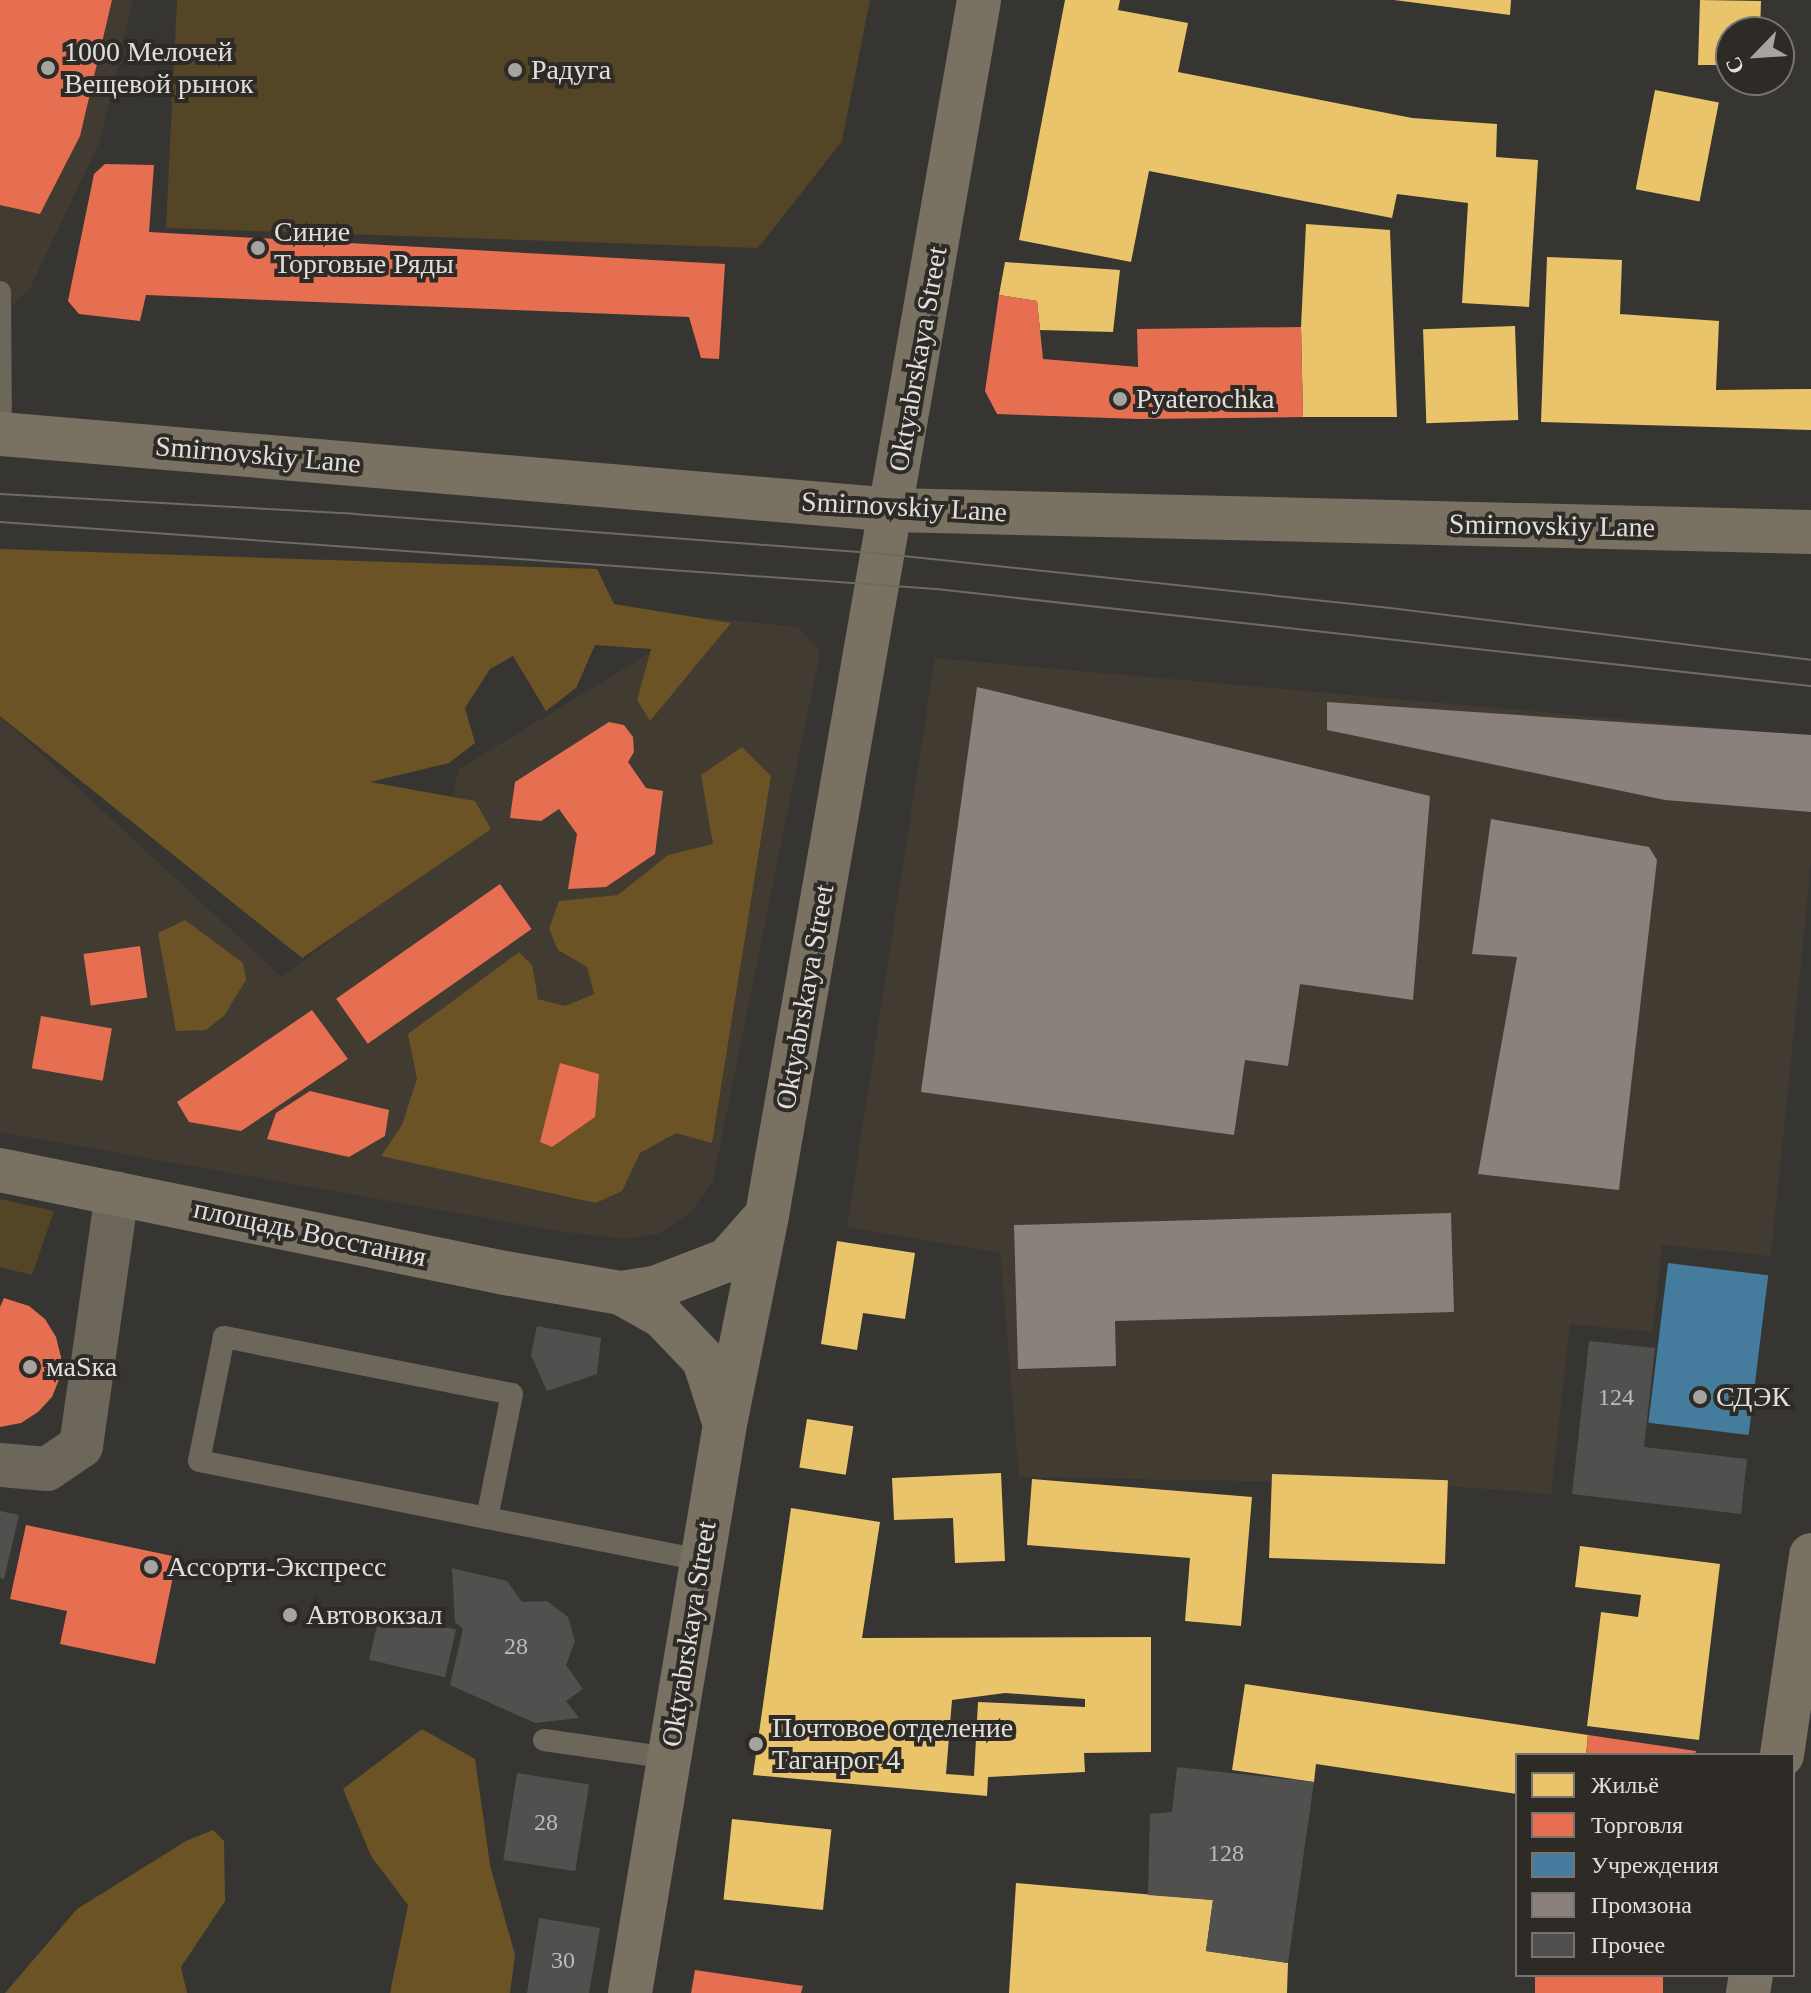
<!DOCTYPE html>
<meta charset="utf-8">
<style>
body{margin:0}
#map{position:relative;width:1811px;height:1993px;overflow:hidden;background:#373532;font-family:Georgia,serif}
div>[style]{position:absolute}
.built>*{inset:0;background:#413b32}
.green>*{inset:0;background:#544527}
.forest>*{inset:0;background:#6b5325}
.homes>*{inset:0;background:#e9c46a;transform-origin:0 0}
.shops>*{inset:0;background:#e76f51;transform-origin:0 0}
.public>*{inset:0;background:#457b9d;transform-origin:0 0}
.industry>*{inset:0;background:#8a817c}
.building>*{inset:0;background:#50504f;transform-origin:0 0}
.lane>*{height:22px;margin:-11px;padding:0 11px;transform-origin:11px;border-radius:11px;background:#6d665a}
.street>*{height:44px;margin:-22px;padding:0 22px;transform-origin:22px;border-radius:22px;background:#6d665a}
.secondary>*{height:44px;margin:-22px;padding:0 22px;transform-origin:22px;border-radius:22px;background:#797162}
.tram>*{height:2px;margin:-1px;padding:0 1px;transform-origin:1px;border-radius:1px;background:#6e6a64}
.dots>*{width:22px;height:22px;translate:-50% -50%;box-sizing:border-box;border:4px solid #2e2b27;border-radius:50%}
span{translate:-50% -50%;white-space:nowrap;text-align:center;line-height:1.15;-webkit-text-stroke:8px #2e2b27;paint-order:stroke}
.number-label{font-size:24px;color:#bdbbba}
.number-label span{-webkit-text-stroke-width:0}
.poi-label{font-size:28px;color:#e1dfdd}
.left{translate:0 -50%;text-align:left}
.street-label{font-size:28px;color:#e1dfdd}
.legend{position:absolute;left:1515px;top:1753px;width:280px;height:224px;box-sizing:border-box;background:#2e2b27;border:2px solid #767370;margin:0;padding:10px 14px;list-style:none;font-size:24px;color:#e1dfdd}
.legend li{display:flex;align-items:center;gap:16px;height:40px}
.legend b{width:40px;border:2px solid #767370}
.north{position:absolute;left:1715px;top:16px;width:80px;height:80px;box-sizing:border-box;background:#2e2b27;border:2px solid #767370;border-radius:50%;rotate:245deg;font-size:22px;font-weight:700;line-height:32px;text-align:center;color:#e1dfdd}
.north::after{content:'';display:block;margin:auto;width:28px;height:36px;background:#a6a4a1;clip-path:polygon(50% 0,100% 100%,50% 72%,0 100%)}
</style>
<div id="map">
<div class="built">
<i style="clip-path:polygon(0 0,133px 0,100px 141px,30px 288px,0 317px)"></i>
<i style="clip-path:polygon(708px 618px,798px 627px,820px 652px,713px 1180px,690px 1213px,658px 1234px,627px 1239px,564px 1232px,0 1132px,0 716px,282px 977px,436px 861px,459px 769px)"></i>
<i style="clip-path:polygon(935px 658px,1811px 736px,1811px 863px,1771px 1256px,1662px 1245px,1653px 1332px,1570px 1324px,1551px 1494px,1421px 1484px,1019px 1477px,1000px 1253px,847px 1227px)"></i>
</div>
<div class="green">
<i style="clip-path:polygon(177px 0,870px 0,842px 141px,758px 248px,166px 228px)"></i>
<i style="clip-path:polygon(0 1199px,54px 1211px,32px 1275px,0 1267px)"></i>
</div>
<div class="forest">
<i style="clip-path:polygon(0 549px,597px 569px,614px 604px,731px 623px,650px 721px,637px 700px,651px 649px,595px 645px,576px 688px,546px 711px,513px 656px,490px 669px,465px 708px,475px 743px,449px 763px,370px 782px,475px 801px,491px 829px,302px 958px,0 716px)"></i>
<i style="clip-path:polygon(742px 747px,771px 776px,712px 1143px,676px 1133px,640px 1153px,622px 1191px,596px 1203px,381px 1156px,402px 1125px,417px 1079px,408px 1034px,519px 952px,532px 965px,538px 999px,565px 1006px,594px 994px,587px 967px,558px 950px,549px 929px,559px 901px,618px 895px,668px 855px,713px 844px,701px 775px)"></i>
<i style="clip-path:polygon(185px 920px,243px 963px,246px 980px,224px 1016px,206px 1030px,176px 1031px,158px 933px)"></i>
<i style="clip-path:polygon(422px 1729px,475px 1759px,490px 1865px,515px 1955px,510px 1993px,390px 1993px,408px 1905px,371px 1856px,343px 1789px)"></i>
<i style="clip-path:polygon(213px 1830px,224px 1841px,225px 1901px,181px 1967px,187px 1993px,5px 1993px,77px 1909px,186px 1841px)"></i>
</div>
<div class="homes">
<i style="clip-path:polygon(1065px 0,1120px 0,1118px 10px,1188px 23px,1178px 72px,1412px 118px,1497px 124px,1496px 157px,1538px 160px,1529px 307px,1462px 303px,1468px 203px,1397px 194px,1392px 218px,1149px 171px,1131px 262px,1019px 240px)"></i>
<i style="clip-path:polygon(1394px 0,1511px 0,1510px 15px)"></i>
<i style="clip-path:polygon(1700px 0,1761px 1px,1760px 32px,1731px 32px,1731px 65px,1698px 65px)"></i>
<i style="left:1655px;top:90px;width:65px;height:101px;rotate:11deg"></i>
<i style="clip-path:polygon(1306px 224px,1390px 230px,1397px 417px,1303px 417px,1301px 327px)"></i>
<i style="clip-path:polygon(1547px 257px,1622px 260px,1620px 314px,1719px 321px,1716px 390px,1811px 389px,1811px 430px,1541px 422px)"></i>
<i style="clip-path:polygon(1005px 262px,1120px 270px,1113px 332px,1040px 330px,1037px 301px,999px 295px)"></i>
<i style="left:1515px;top:326px;width:94px;height:92px;rotate:88deg"></i>
<i style="clip-path:polygon(837px 1241px,915px 1253px,905px 1319px,863px 1313px,857px 1350px,821px 1344px)"></i>
<i style="left:807px;top:1419px;width:47px;height:49px;rotate:9deg"></i>
<i style="clip-path:polygon(1001px 1473px,1005px 1561px,955px 1563px,953px 1518px,894px 1520px,892px 1478px)"></i>
<i style="left:1272px;top:1474px;width:176px;height:84px;rotate:2deg"></i>
<i style="clip-path:polygon(1032px 1479px,1252px 1497px,1241px 1626px,1185px 1621px,1190px 1558px,1027px 1545px)"></i>
<i style="clip-path:polygon(evenodd,791px 1508px,880px 1522px,862px 1638px,1151px 1637px,1151px 1752px,1084px 1753px,1085px 1772px,988px 1777px,987px 1796px,753px 1775px,791px 1508px,1005px 1693px,1085px 1699px,1085px 1707px,978px 1702px,974px 1776px,946px 1774px,952px 1700px,1005px 1693px)"></i>
<i style="clip-path:polygon(1580px 1546px,1720px 1564px,1699px 1740px,1587px 1726px,1601px 1612px,1638px 1617px,1641px 1595px,1575px 1587px)"></i>
<i style="clip-path:polygon(1245px 1684px,1588px 1735px,1586px 1755px,1517px 1755px,1517px 1794px,1316px 1764px,1314px 1782px,1232px 1770px)"></i>
<i style="left:732px;top:1819px;width:100px;height:81px;rotate:6deg"></i>
<i style="clip-path:polygon(1016px 1883px,1213px 1900px,1206px 1951px,1288px 1963px,1287px 1993px,1009px 1993px)"></i>
</div>
<div class="shops">
<i style="clip-path:polygon(0 0,112px 0,80px 136px,40px 214px,0 205px)"></i>
<i style="clip-path:polygon(105px 164px,154px 165px,149px 232px,725px 264px,719px 359px,701px 358px,689px 317px,146px 295px,140px 321px,79px 314px,68px 301px,94px 174px)"></i>
<i style="clip-path:polygon(999px 295px,1037px 301px,1043px 359px,1138px 367px,1137px 329px,1301px 327px,1303px 417px,1139px 419px,997px 414px,985px 391px)"></i>
<i style="clip-path:polygon(609px 722px,624px 725px,633px 737px,634px 752px,628px 762px,646px 788px,663px 791px,655px 854px,606px 887px,568px 889px,577px 834px,559px 809px,541px 821px,510px 818px,515px 782px)"></i>
<i style="left:500px;top:884px;width:55px;height:200px;rotate:55deg"></i>
<i style="left:140px;top:946px;width:52px;height:57px;rotate:82deg"></i>
<i style="clip-path:polygon(312px 1010px,348px 1059px,241px 1131px,189px 1122px,177px 1102px)"></i>
<i style="left:41px;top:1016px;width:72px;height:53px;rotate:10deg"></i>
<i style="clip-path:polygon(560px 1063px,599px 1074px,595px 1117px,552px 1147px,540px 1142px)"></i>
<i style="clip-path:polygon(310px 1091px,389px 1110px,385px 1136px,349px 1157px,267px 1139px,276px 1113px)"></i>
<i style="clip-path:polygon(4px 1298px,29px 1306px,45px 1319px,56px 1337px,61px 1357px,60px 1377px,52px 1397px,38px 1412px,21px 1423px,0 1427px,0 1307px)"></i>
<i style="clip-path:polygon(26px 1525px,177px 1557px,155px 1664px,60px 1644px,67px 1611px,10px 1599px)"></i>
<i style="clip-path:polygon(1588px 1735px,1696px 1751px,1695px 1755px,1586px 1755px)"></i>
<i style="clip-path:polygon(695px 1970px,803px 1986px,801px 1993px,691px 1993px)"></i>
<i style="left:1535px;top:1975px;width:128px;height:18px"></i>
</div>
<div class="public">
<i style="left:1668px;top:1263px;width:101px;height:161px;rotate:7deg"></i>
</div>
<div class="industry">
<i style="clip-path:polygon(977px 687px,1430px 796px,1413px 1000px,1300px 984px,1288px 1066px,1245px 1060px,1234px 1135px,921px 1092px)"></i>
<i style="clip-path:polygon(1327px 702px,1811px 735px,1811px 812px,1665px 800px,1327px 730px)"></i>
<i style="clip-path:polygon(1491px 819px,1649px 847px,1657px 860px,1619px 1190px,1478px 1174px,1517px 957px,1472px 954px)"></i>
<i style="clip-path:polygon(1451px 1213px,1454px 1312px,1115px 1321px,1116px 1366px,1018px 1369px,1014px 1225px)"></i>
</div>
<div class="building">
<i style="clip-path:polygon(537px 1326px,601px 1338px,597px 1374px,547px 1391px,531px 1355px)"></i>
<i style="clip-path:polygon(1589px 1341px,1655px 1348px,1644px 1447px,1747px 1459px,1741px 1514px,1572px 1494px)"></i>
<i style="clip-path:polygon(0 1511px,19px 1515px,4px 1579px,0 1578px)"></i>
<i style="clip-path:polygon(452px 1568px,507px 1581px,522px 1602px,547px 1601px,568px 1617px,575px 1641px,566px 1665px,583px 1689px,566px 1701px,579px 1718px,535px 1723px,450px 1685px,463px 1629px,455px 1622px)"></i>
<i style="left:380px;top:1612px;width:78px;height:49px;rotate:13deg"></i>
<i style="clip-path:polygon(1177px 1767px,1314px 1782px,1288px 1963px,1206px 1951px,1213px 1900px,1148px 1895px,1150px 1814px,1172px 1812px)"></i>
<i style="left:517px;top:1773px;width:73px;height:88px;rotate:9deg"></i>
<i style="clip-path:polygon(539px 1918px,600px 1928px,589px 1993px,527px 1993px)"></i>
</div>
<div class="lane">
<i style="left:0;top:292px;width:142px;rotate:89.6deg"></i>
<i style="left:487px;top:1518px;width:126px;rotate:-78.6deg"></i>
<i style="left:512px;top:1394px;width:294px;rotate:-168.8deg"></i>
<i style="left:224px;top:1337px;width:126px;rotate:101.4deg"></i>
<i style="left:199px;top:1461px;width:294px;rotate:11.2deg"></i>
<i style="left:487px;top:1518px;width:218px;rotate:11.1deg"></i>
<i style="left:544px;top:1740px;width:126px;rotate:8.2deg"></i>
</div>
<div class="street">
<i style="left:0;top:1465px;width:47px;rotate:4.9deg"></i>
<i style="left:47px;top:1469px;width:41px;rotate:-34.1deg"></i>
<i style="left:81px;top:1446px;width:255px;rotate:-81.9deg"></i>
</div>
<div class="secondary">
<i style="left:0;top:434px;width:896px;rotate:4.86deg"></i>
<i style="left:893px;top:510px;width:918px;rotate:1.37deg"></i>
<i style="left:0;top:1170px;width:515px;rotate:11.53deg"></i>
<i style="left:505px;top:1273px;width:118px;rotate:9.8deg"></i>
<i style="left:621px;top:1293px;width:47px;rotate:29.3deg"></i>
<i style="left:662px;top:1316px;width:61px;rotate:46.3deg"></i>
<i style="left:704px;top:1360px;width:65px;rotate:72.1deg"></i>
<i style="left:621px;top:1293px;width:36px;rotate:-9deg"></i>
<i style="left:657px;top:1287px;width:75px;rotate:-21.1deg"></i>
<i style="left:727px;top:1260px;width:57px;rotate:-48.5deg"></i>
<i style="left:1782px;top:1755px;width:202px;rotate:-81.7deg"></i>
<i style="left:630px;top:1993px;width:577px;rotate:-80.52deg"></i>
<i style="left:725px;top:1424px;width:213px;rotate:-78.6deg"></i>
<i style="left:767px;top:1215px;width:1233px;rotate:-80.1deg"></i>
<i style="left:1748px;top:1993px;width:18px;rotate:-81deg"></i>
</div>
<div class="tram">
<i style="left:0;top:494px;width:355px;rotate:3.2deg"></i>
<i style="left:354px;top:514px;width:533px;rotate:4.31deg"></i>
<i style="left:885px;top:554px;width:508px;rotate:6.1deg"></i>
<i style="left:1390px;top:608px;width:424px;rotate:7deg"></i>
<i style="left:0;top:522px;width:938px;rotate:4.09deg"></i>
<i style="left:936px;top:589px;width:880px;rotate:6.33deg"></i>
</div>
<div class="dots">
<i style="left:48px;top:68px;background:#a6a4a1"></i>
<i style="left:515px;top:70px;background:#a6a4a1"></i>
<i style="left:258px;top:248px;background:#a6a4a1"></i>
<i style="left:1120px;top:399px;background:#a6a4a1"></i>
<i style="left:30px;top:1367px;background:#a6a4a1"></i>
<i style="left:1700px;top:1397px;background:#a6a4a1"></i>
<i style="left:151px;top:1567px;background:#a6a4a1"></i>
<i style="left:290px;top:1615px;background:#a6a4a1"></i>
<i style="left:756px;top:1744px;background:#a6a4a1"></i>
</div>
<div class="number-label">
<span style="left:1616px;top:1398px">124</span>
<span style="left:516px;top:1647px">28</span>
<span style="left:546px;top:1823px">28</span>
<span style="left:1226px;top:1854px">128</span>
<span style="left:563px;top:1961px">30</span>
</div>
<div class="poi-label">
<span class="left" style="left:64px;top:68px">1000 Мелочей<br>Вещевой рынок</span>
<span class="left" style="left:531px;top:70px">Радуга</span>
<span class="left" style="left:274px;top:248px">Синие<br>Торговые Ряды</span>
<span class="left" style="left:1136px;top:399px">Pyaterochka</span>
<span class="left" style="left:46px;top:1367px">маSка</span>
<span class="left" style="left:1716px;top:1397px">СДЭК</span>
<span class="left" style="left:167px;top:1567px">Ассорти-Экспресс</span>
<span class="left" style="left:306px;top:1615px">Автовокзал</span>
<span class="left" style="left:772px;top:1744px">Почтовое отделение<br>Таганрог 4</span>
</div>
<div class="street-label">
<span style="left:918px;top:359px;rotate:-80deg">Oktyabrskaya Street</span>
<span style="left:258px;top:455px;rotate:5deg">Smirnovskiy Lane</span>
<span style="left:904px;top:507px;rotate:3deg">Smirnovskiy Lane</span>
<span style="left:1552px;top:526px;rotate:1deg">Smirnovskiy Lane</span>
<span style="left:805px;top:997px;rotate:-80deg">Oktyabrskaya Street</span>
<span style="left:310px;top:1233px;rotate:12deg">площадь Восстания</span>
<span style="left:689px;top:1634px;rotate:-81deg">Oktyabrskaya Street</span>
</div>
<ul class="legend">
<li><b style="height:22px;background:#e9c46a"></b>Жильё</li>
<li><b style="height:22px;background:#e76f51"></b>Торговля</li>
<li><b style="height:22px;background:#457b9d"></b>Учреждения</li>
<li><b style="height:22px;background:#8a817c"></b>Промзона</li>
<li><b style="height:22px;background:#50504f"></b>Прочее</li>
</ul>
<div class="north">С</div>
</div>
